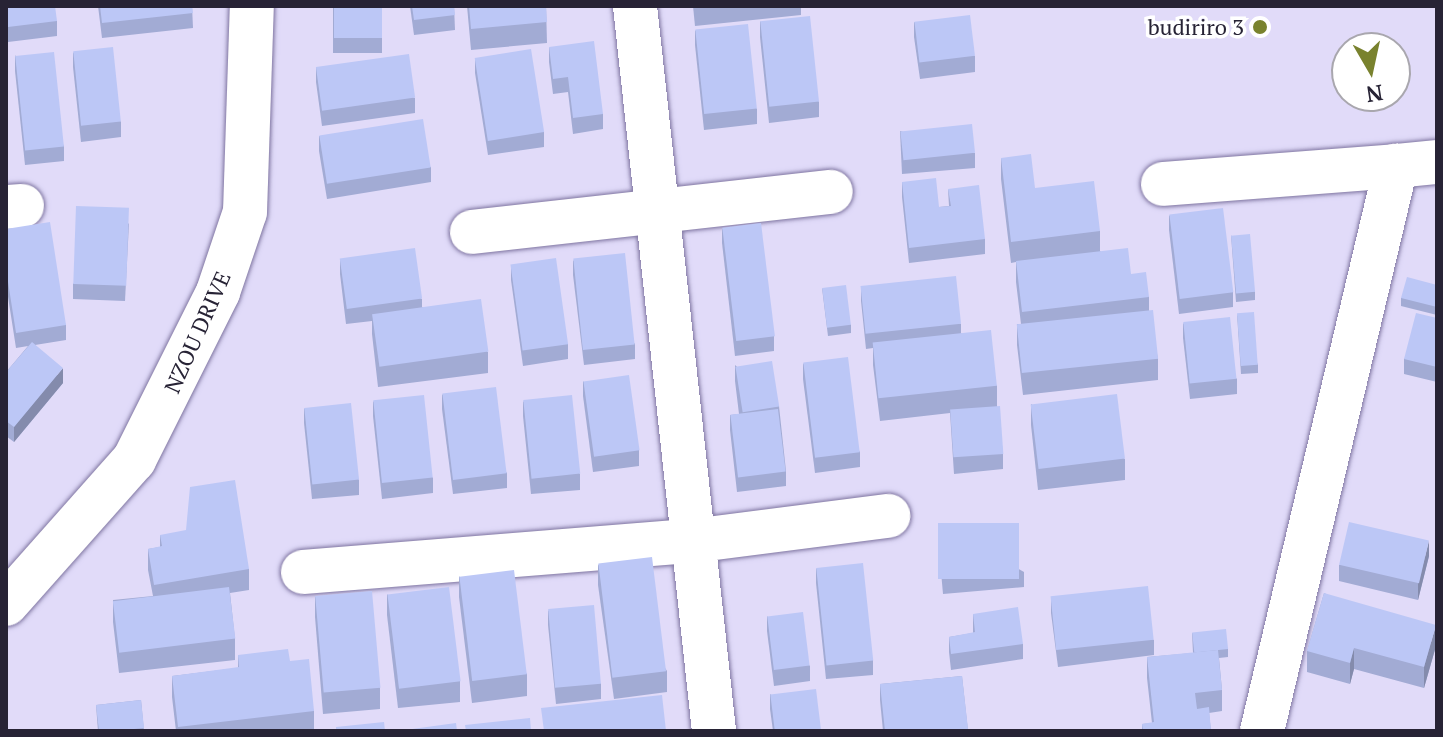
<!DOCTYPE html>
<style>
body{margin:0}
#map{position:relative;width:1443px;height:737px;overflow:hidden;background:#e1dbf9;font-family:"PT Serif",serif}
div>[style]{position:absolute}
.roads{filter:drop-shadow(0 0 2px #7f75a1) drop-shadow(0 0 2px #7f75a1)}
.minor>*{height:44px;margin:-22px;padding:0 22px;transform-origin:22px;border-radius:22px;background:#fff}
.wall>*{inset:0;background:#a2abd4;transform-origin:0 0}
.shaded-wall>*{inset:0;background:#848bac}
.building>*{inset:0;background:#bcc7f6;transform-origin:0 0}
.dots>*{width:22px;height:22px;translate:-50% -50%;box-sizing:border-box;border:4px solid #fff;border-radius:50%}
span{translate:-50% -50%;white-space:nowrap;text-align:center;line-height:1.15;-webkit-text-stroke:7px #fff;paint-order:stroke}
.poi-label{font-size:22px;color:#272335}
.right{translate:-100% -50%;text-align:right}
.street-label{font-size:22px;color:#272335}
.frame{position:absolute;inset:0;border:8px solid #272335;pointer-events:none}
.north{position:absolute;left:1331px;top:32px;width:80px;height:80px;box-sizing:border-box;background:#fff;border:2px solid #a9a7ae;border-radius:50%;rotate:171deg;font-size:22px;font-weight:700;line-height:32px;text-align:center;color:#272335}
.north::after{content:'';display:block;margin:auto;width:28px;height:36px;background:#79822e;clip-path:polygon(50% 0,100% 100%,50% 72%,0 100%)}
</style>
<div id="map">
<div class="roads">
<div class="minor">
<i style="left:635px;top:6px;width:729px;rotate:83.78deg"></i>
<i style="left:1163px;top:184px;width:234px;rotate:-4.4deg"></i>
<i style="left:6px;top:207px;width:16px;rotate:-4deg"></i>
<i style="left:472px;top:232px;width:361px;rotate:-6.4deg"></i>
<i style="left:303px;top:572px;width:390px;rotate:-4.6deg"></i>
<i style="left:692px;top:541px;width:198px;rotate:-7.3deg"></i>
<i style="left:6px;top:604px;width:193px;rotate:-48.4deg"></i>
<i style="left:134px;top:460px;width:188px;rotate:-63.4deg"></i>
<i style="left:218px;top:292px;width:84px;rotate:-71.4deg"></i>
<i style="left:245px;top:212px;width:206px;rotate:-88.1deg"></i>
<i style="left:1262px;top:731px;width:581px;rotate:-76.66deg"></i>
<i style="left:1396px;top:166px;width:41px;rotate:-5.6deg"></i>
</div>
</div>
<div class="wall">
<i style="clip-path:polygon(6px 6px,57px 21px,57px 36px,8px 42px,6px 24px)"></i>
<i style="clip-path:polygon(98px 6px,192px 6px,193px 28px,102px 38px)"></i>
<i style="left:333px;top:6px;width:49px;height:47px"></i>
<i style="clip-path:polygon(410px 6px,454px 6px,455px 30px,414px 35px)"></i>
<i style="clip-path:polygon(467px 6px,546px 6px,547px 43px,471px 50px)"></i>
<i style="clip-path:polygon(693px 6px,801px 6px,801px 15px,695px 26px)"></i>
<i style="clip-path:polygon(760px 21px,819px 102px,819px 117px,769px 123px,760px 37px)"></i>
<i style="clip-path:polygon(914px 22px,975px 56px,975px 72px,920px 79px,914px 37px)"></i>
<i style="clip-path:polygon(695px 30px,757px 109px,757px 124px,704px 130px,695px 45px)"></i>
<i style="clip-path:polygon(549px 47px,603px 114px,603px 129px,573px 134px,568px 92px,553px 94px,549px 62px)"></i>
<i style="clip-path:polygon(73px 52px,121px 122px,121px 137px,81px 142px,73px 67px)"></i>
<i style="clip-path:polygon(15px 55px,64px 146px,64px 161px,25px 165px,15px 71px)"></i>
<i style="clip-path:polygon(475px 58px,544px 132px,544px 147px,488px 155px,475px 73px)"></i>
<i style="clip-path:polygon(316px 67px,415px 98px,415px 113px,322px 126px,316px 82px)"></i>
<i style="clip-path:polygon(900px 131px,975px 153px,975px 168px,902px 174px)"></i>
<i style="clip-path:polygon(319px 136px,431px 167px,431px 182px,327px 199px,319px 151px)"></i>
<i style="clip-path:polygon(1001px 158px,1035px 188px,1100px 231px,1100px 251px,1131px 274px,1149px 297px,1149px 310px,1158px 359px,1158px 380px,1023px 395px,1017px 345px,1017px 324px,1021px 324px,1016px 282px,1016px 262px,1011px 263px,1001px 179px)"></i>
<i style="clip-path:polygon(902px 182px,939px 207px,949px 206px,948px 189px,985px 239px,985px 254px,909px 263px,902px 197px)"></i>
<i style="clip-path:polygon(1169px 215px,1233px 292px,1233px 307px,1179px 314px,1169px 230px)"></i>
<i style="clip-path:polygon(129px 223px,125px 301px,73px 299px,73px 284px)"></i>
<i style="clip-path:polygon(722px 228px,774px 336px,774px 351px,735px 356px,722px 243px)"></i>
<i style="clip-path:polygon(6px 229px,66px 325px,66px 340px,35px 345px,63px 383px,14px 442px,6px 436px,6px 370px,7px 371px,28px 346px,16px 348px,6px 284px)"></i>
<i style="clip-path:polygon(1231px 235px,1255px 292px,1255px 300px,1236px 302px)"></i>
<i style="clip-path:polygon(340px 259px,422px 299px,422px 307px,488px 352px,488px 373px,378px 387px,372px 334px,372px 321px,346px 324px,340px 274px)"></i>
<i style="clip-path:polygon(573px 260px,635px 344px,635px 359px,584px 365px,573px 275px)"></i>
<i style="clip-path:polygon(511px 265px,568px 344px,568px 359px,523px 366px,511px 280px)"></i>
<i style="clip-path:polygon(1437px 285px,1437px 315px,1401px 306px,1401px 298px)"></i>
<i style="clip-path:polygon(861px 286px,961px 324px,961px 333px,997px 386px,997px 406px,1003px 454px,1003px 469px,954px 474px,950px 413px,880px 421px,873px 365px,873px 348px,866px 349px,861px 301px)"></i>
<i style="clip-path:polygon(822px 288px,851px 325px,851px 333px,828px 336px)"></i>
<i style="clip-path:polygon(1237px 314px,1258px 365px,1258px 373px,1241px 374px)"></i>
<i style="clip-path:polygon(1437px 318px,1437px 382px,1404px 374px,1404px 359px)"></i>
<i style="clip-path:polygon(1183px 323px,1237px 379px,1237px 394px,1190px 399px,1183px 338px)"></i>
<i style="clip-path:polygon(803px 363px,860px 452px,860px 467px,815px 473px,803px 379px)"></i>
<i style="clip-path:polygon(735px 365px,779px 406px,786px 471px,786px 486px,737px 492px,730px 430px,730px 415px,739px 414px,735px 381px)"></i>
<i style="clip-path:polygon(583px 381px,639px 450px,639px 466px,593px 472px,583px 396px)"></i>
<i style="clip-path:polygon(442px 394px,507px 473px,507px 488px,453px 494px,442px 409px)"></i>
<i style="clip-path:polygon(373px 401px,433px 478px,433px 493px,382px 499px,373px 416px)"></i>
<i style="clip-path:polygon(523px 401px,580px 474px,580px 490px,531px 494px,523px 416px)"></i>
<i style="clip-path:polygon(1031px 404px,1125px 459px,1125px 480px,1038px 490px,1031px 425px)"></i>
<i style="clip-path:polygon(304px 408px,359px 480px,359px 495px,312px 499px,304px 423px)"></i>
<i style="clip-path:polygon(938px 523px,1024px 572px,1024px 587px,943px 594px,938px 538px)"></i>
<i style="clip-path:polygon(160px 535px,249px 569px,249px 590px,230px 593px,235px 639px,235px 660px,119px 673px,113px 622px,113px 600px,153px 596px,148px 570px,148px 549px,160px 547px)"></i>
<i style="clip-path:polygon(1429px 556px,1418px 600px,1339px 581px,1339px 565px)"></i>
<i style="clip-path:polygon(598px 564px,667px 671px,667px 692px,614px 699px,598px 585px)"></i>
<i style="clip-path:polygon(816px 568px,873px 660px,873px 675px,826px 679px,816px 583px)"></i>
<i style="clip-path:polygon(459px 576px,527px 674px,527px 696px,472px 703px,459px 597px)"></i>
<i style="clip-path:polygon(1324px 593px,1436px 646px,1424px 688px,1354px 669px,1350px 684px,1307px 672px,1307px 651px)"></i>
<i style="clip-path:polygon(387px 594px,460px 681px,460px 702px,398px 708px,387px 615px)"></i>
<i style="clip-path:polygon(315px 596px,380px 688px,380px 709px,323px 714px,315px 617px)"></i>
<i style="clip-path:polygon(1051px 597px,1154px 640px,1154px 655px,1058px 667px,1051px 613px)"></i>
<i style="clip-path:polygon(548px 610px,601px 684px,601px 699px,556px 704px,548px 625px)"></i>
<i style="clip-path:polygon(973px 614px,1023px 644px,1023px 659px,951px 670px,949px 652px,949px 637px,973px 633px)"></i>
<i style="clip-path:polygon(767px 616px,810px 666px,810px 681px,774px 686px,767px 631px)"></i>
<i style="clip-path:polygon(1192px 633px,1228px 649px,1228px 657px,1219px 658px,1222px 690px,1222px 711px,1209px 713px,1211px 731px,1142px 731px,1142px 724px,1152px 723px,1147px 678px,1147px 657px,1193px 653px)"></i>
<i style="clip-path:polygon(238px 655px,290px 661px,314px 711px,314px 731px,176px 731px,172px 697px,172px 676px,238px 668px)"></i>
<i style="clip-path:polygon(962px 676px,968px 731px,883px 731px,880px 700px,880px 684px)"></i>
<i style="clip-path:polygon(770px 694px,821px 731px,773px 731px,770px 709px)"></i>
<i style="clip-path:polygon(141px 700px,144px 731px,98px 731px,96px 705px)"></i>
</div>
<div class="shaded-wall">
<i style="clip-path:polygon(63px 368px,63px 383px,14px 442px,14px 427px)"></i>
<i style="clip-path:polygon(1429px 541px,1429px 556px,1418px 600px,1418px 584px)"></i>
<i style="clip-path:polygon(1436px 625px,1436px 646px,1424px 688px,1424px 667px)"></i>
<i style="clip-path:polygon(1354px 648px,1354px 669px,1350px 684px,1350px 663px)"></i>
</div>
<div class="building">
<i style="clip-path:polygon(6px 6px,55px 6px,57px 21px,8px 27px)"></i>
<i style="clip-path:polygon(100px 6px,192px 6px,193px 13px,102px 23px)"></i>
<i style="left:334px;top:6px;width:48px;height:32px"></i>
<i style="clip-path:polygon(412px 6px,454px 6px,455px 15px,414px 20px)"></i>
<i style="clip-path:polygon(469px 6px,546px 6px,547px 22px,471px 29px)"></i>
<i style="left:970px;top:15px;width:41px;height:56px;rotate:83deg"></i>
<i style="left:810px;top:16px;width:86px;height:50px;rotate:84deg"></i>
<i style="left:748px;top:24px;width:85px;height:53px;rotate:84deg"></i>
<i style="clip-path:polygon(594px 41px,603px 114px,573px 118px,568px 77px,553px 79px,549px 47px)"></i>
<i style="left:113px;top:47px;width:75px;height:40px;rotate:84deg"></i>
<i style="left:531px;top:49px;width:84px;height:57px;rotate:81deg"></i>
<i style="left:54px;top:52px;width:95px;height:39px;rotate:84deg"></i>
<i style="left:409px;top:54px;width:44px;height:94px;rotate:82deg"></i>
<i style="left:423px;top:119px;width:49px;height:105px;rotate:81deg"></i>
<i style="left:972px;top:124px;width:29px;height:72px;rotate:84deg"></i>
<i style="clip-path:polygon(1031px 154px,1035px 188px,1094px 181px,1100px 231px,1011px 242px,1001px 158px)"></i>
<i style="clip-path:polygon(936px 178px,939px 207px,951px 206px,948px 189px,979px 185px,985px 239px,909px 248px,902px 182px)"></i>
<i style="left:76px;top:206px;width:53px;height:78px;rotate:2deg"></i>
<i style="left:1223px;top:208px;width:85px;height:54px;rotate:83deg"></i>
<i style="clip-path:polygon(50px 222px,66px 325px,16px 333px,6px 269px,6px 229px)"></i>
<i style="left:761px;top:223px;width:114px;height:39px;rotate:83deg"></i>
<i style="left:1250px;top:234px;width:58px;height:19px;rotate:85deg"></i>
<i style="left:415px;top:248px;width:51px;height:76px;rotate:82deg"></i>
<i style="clip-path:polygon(1128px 248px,1131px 274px,1146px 272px,1149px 297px,1022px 312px,1016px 261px)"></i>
<i style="left:625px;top:253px;width:92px;height:52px;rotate:84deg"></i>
<i style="left:556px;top:258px;width:87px;height:46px;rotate:82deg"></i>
<i style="left:956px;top:276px;width:48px;height:96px;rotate:84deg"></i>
<i style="clip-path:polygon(1407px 277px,1437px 285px,1437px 307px,1401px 298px)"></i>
<i style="left:846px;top:285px;width:40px;height:24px;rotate:83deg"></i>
<i style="left:481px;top:299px;width:53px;height:110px;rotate:82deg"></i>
<i style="left:1153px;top:310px;width:49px;height:137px;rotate:84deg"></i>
<i style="left:1254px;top:312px;width:53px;height:17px;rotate:86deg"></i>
<i style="clip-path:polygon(1416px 313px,1437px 318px,1437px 367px,1404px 359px)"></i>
<i style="left:1230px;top:317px;width:62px;height:47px;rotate:84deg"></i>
<i style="left:991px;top:330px;width:56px;height:119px;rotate:84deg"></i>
<i style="clip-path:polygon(32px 342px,63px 368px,14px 427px,6px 421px,6px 370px,7px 371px)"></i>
<i style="left:848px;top:357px;width:96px;height:45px;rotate:83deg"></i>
<i style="left:772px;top:361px;width:46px;height:37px;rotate:81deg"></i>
<i style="left:629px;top:375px;width:76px;height:46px;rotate:82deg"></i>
<i style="left:496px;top:387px;width:87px;height:54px;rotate:83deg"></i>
<i style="left:1117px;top:394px;width:65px;height:87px;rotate:83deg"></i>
<i style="left:424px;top:395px;width:83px;height:51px;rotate:84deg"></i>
<i style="left:572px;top:395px;width:79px;height:49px;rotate:84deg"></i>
<i style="left:351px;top:403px;width:77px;height:47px;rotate:84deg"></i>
<i style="left:1000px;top:406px;width:48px;height:50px;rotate:86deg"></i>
<i style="left:778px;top:409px;width:63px;height:48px;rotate:83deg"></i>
<i style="clip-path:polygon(235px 480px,249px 569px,154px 585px,148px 549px,162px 546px,160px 535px,186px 530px,190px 487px)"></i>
<i style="left:1349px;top:522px;width:82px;height:44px;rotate:13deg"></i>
<i style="left:938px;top:523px;width:81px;height:56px"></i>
<i style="left:652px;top:557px;width:115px;height:54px;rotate:83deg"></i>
<i style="left:863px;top:563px;width:98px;height:47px;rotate:84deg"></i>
<i style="left:514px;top:570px;width:105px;height:55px;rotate:83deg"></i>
<i style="left:1148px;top:586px;width:54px;height:98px;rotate:84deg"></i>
<i style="left:229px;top:587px;width:52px;height:117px;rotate:83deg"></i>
<i style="left:449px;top:587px;width:95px;height:62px;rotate:83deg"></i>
<i style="left:372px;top:591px;width:97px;height:57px;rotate:85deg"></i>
<i style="clip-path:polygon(1324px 593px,1436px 625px,1424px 667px,1354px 648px,1350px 663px,1307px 651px)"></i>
<i style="left:594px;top:605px;width:79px;height:46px;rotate:85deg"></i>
<i style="clip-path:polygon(1018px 607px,1023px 644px,951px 654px,949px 637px,975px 632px,973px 614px)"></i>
<i style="left:803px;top:612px;width:54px;height:36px;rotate:83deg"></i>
<i style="left:1226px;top:629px;width:20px;height:34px;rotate:84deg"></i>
<i style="clip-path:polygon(288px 649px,290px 661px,309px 659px,314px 711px,178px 727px,172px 676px,239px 667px,238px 655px)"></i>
<i style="clip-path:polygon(1218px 650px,1222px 690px,1195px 693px,1197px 709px,1209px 707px,1211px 731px,1143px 731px,1142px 724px,1154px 722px,1147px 657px)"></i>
<i style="clip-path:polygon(962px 676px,968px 729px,950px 731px,885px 731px,880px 684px)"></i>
<i style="left:816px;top:689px;width:42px;height:46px;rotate:83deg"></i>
<i style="clip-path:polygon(662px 695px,666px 731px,544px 731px,541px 708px)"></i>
<i style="clip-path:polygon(141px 700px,144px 728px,114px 731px,99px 731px,96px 705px)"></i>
<i style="clip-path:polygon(530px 718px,531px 731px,466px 731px,465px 725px)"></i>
<i style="clip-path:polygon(384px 722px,385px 731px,336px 731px,336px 727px)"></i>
<i style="clip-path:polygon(456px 723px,457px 731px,405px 730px)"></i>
</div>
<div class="dots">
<i style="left:1260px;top:27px;background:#79822e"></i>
</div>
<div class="poi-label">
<span class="right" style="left:1244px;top:27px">budiriro 3</span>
</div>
<div class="street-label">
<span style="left:197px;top:332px;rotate:-66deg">NZOU DRIVE</span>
</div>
<div class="frame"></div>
<div class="north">N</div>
</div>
